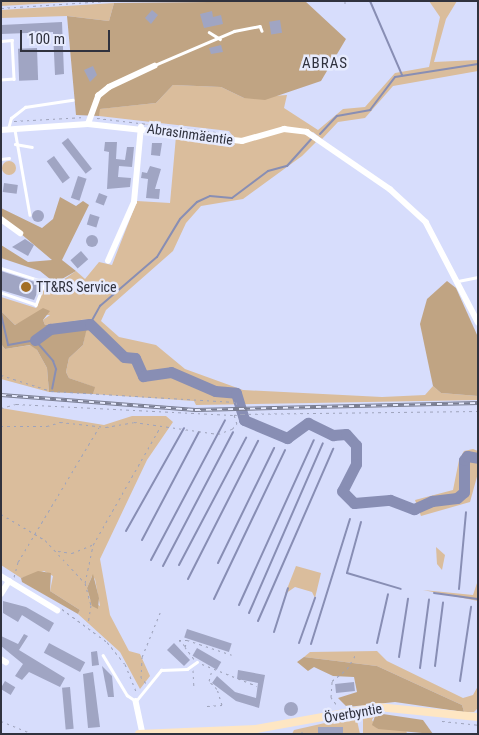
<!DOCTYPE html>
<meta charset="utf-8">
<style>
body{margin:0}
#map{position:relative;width:479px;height:735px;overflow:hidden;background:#d7ddfc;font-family:"Roboto Condensed",sans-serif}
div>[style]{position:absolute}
.green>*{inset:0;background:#dabd9c}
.round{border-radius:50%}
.forest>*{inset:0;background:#c0a483}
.stream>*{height:2px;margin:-1px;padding:0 1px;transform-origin:1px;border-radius:1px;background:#888eb4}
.river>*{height:11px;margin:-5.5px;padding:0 5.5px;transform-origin:5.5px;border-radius:5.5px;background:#888eb4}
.building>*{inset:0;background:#a0a5c3;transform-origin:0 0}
.path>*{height:1px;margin-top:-0.5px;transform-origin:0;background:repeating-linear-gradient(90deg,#9ea3bb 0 2.5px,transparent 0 6.5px)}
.lane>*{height:2.5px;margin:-1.25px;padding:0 1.25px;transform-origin:1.25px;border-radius:1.25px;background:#fff}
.street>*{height:5.5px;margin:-2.75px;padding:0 2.75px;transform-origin:2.75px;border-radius:2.75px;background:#fff}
.secondary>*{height:8px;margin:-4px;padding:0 4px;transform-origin:4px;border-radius:4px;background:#fee6c3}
.rail>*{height:4px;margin-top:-2px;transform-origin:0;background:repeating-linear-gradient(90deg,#e7ebfe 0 5.5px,#7a7e92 0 11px);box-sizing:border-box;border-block:1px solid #7a7e92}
.dots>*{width:14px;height:14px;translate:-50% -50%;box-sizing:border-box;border:2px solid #e7ebfe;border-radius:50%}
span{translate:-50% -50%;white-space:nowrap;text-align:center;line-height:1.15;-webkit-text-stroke:5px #e7ebfe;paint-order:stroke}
.street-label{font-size:14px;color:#30323e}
.poi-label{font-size:14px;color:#30323e}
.left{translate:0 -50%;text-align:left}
.neighbourhood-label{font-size:15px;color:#30323e;letter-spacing:1px}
.frame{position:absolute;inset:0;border:2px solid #30323e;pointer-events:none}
.scale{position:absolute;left:20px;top:30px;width:90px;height:22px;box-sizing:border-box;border:2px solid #30323e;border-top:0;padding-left:6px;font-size:15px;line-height:18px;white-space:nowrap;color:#30323e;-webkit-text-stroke:4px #e7ebfe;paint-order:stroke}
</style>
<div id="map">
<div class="green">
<i style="clip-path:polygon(1px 1px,88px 1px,1px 6px)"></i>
<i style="clip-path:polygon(429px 1px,457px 1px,446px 19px,434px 62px,478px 60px,478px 71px,393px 86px,365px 118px,338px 122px,322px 139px,313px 132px,309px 135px,316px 142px,302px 156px,243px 199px,201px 206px,186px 223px,173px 251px,106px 310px,101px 321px,119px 337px,156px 345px,185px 369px,243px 390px,382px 397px,425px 395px,433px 386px,441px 393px,478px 396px,478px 400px,196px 405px,194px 401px,93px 394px,94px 387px,69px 378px,66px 372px,69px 358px,83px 345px,88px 319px,45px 325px,43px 320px,50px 315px,36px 315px,15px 325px,1px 311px,1px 297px,36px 308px,48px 279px,63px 280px,76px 271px,85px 279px,99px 262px,112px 265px,137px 201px,170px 203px,176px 136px,230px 144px,231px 138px,138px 123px,232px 135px,229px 131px,99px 116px,99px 109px,156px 103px,173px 85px,221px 87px,244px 98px,287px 95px,284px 108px,318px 130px,343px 109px,365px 107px,395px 73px,429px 67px,440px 17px)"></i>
<i style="clip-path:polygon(114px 3px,109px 21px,67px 16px,1px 18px,1px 10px)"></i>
<i class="round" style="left:2px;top:161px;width:14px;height:14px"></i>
<i style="clip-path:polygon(1px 344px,5px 349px,31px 345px,37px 350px,47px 368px,49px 392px,1px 379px)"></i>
<i style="clip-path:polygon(evenodd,1px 408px,104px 425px,132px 416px,166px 416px,173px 422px,147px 460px,100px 559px,110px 615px,129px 651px,140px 654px,150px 676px,140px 689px,120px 652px,78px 614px,80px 610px,50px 591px,53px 576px,44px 571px,21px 578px,1px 565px,1px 408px,92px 576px,95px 579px,100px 606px,90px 600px,87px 588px,92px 576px)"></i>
<i style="clip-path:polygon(473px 449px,478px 451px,478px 473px,470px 502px,421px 516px,415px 500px,453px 490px,459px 460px,464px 451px)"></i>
<i style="clip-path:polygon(436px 547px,445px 555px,442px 570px,437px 564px)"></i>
<i style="clip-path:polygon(296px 566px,321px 573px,315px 598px,312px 592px,295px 587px,285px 594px)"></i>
<i style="clip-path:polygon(478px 580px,478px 601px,423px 590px,473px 595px)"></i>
<i style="clip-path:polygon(377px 651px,387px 661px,463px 698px,473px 695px,478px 686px,478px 708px,474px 712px,464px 712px,462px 705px,377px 666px,304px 657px,310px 652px)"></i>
<i style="clip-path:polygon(376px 713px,372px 720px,378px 729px,406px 729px,407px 734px,363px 734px,363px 715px)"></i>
<i style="clip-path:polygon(356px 716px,360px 734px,292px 734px,294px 730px)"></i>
</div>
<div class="forest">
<i style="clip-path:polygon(305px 1px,346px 39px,321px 81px,265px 100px,244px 98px,221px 87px,173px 85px,156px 103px,100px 109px,99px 116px,76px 115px,67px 16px,109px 21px,114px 3px)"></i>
<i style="clip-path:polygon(60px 197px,76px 206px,83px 201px,89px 205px,62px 260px,76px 271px,55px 283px,40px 271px,1px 258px,1px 245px,28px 262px,52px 260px,1px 217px,1px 208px,42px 228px,53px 219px)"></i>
<i style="clip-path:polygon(447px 281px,456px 288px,478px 337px,478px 396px,441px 393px,433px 386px,420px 324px,427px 299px)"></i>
<i style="clip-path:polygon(43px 308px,50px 311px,43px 320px,45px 325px,89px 319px,83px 345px,69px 358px,66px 372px,69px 378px,95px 387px,93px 394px,49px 392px,47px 368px,37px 350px,30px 345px,5px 349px,1px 344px,1px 311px,15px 325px)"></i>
<i style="clip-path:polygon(38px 571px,51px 573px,50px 591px,80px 610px,78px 614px,22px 582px,21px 578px)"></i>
<i style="clip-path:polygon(93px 574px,99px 598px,98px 609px,92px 606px,87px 588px)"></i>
<i style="clip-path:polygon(304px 657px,377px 666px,462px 705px,464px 712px,395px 702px,347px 707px,338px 698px,357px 692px,354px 677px,333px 676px,314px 667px,308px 671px,297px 662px)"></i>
<i style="clip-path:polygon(376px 713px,423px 720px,433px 734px,378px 729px,372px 725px)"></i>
</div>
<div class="stream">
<i style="left:370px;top:1px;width:81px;rotate:66.6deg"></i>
<i style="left:320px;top:134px;width:25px;rotate:-47deg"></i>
<i style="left:337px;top:116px;width:34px;rotate:-10deg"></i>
<i style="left:370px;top:110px;width:41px;rotate:-52.9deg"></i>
<i style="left:395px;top:77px;width:84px;rotate:-8.9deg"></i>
<i style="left:1px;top:314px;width:32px;rotate:77deg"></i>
<i style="left:8px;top:345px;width:27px;rotate:-10deg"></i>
<i style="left:35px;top:340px;width:28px;rotate:49deg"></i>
<i style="left:53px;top:361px;width:9px;rotate:69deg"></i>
<i style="left:56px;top:369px;width:20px;rotate:101deg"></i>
<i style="left:90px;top:324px;width:21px;rotate:-61deg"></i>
<i style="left:100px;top:306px;width:75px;rotate:-40.7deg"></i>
<i style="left:157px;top:257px;width:44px;rotate:-58.8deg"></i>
<i style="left:180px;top:219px;width:24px;rotate:-45deg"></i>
<i style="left:197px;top:202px;width:14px;rotate:-25deg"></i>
<i style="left:210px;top:196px;width:22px;rotate:5deg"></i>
<i style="left:232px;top:198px;width:45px;rotate:-36.9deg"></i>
<i style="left:268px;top:171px;width:20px;rotate:-15deg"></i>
<i style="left:287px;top:166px;width:39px;rotate:-48deg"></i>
<i style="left:361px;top:522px;width:53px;rotate:105.4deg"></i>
<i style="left:347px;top:573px;width:56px;rotate:16.5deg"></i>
<i style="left:126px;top:531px;width:118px;rotate:-60.6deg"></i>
<i style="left:142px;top:540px;width:122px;rotate:-62.2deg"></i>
<i style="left:151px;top:560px;width:158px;rotate:-62.1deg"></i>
<i style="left:218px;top:563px;width:128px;rotate:-64deg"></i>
<i style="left:179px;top:565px;width:144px;rotate:-62.2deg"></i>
<i style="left:163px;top:566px;width:151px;rotate:-62.4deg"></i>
<i style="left:188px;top:579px;width:155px;rotate:-63.1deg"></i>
<i style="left:459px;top:589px;width:77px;rotate:-84.8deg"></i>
<i style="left:434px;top:593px;width:44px;rotate:7.8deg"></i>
<i style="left:214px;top:599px;width:165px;rotate:-64.5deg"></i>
<i style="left:239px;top:605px;width:181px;rotate:-65.6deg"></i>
<i style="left:249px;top:613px;width:185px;rotate:-66.5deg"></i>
<i style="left:258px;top:621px;width:188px;rotate:-66.4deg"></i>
<i style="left:274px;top:632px;width:46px;rotate:-72.3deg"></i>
<i style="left:299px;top:643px;width:48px;rotate:-70.4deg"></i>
<i style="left:377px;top:643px;width:50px;rotate:-77.3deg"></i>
<i style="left:311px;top:644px;width:131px;rotate:-72.7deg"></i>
<i style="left:399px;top:657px;width:59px;rotate:-81.2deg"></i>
<i style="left:435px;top:666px;width:64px;rotate:-82.8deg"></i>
<i style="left:420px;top:668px;width:69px;rotate:-82.5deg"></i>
<i style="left:460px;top:681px;width:75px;rotate:-81.5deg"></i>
</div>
<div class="river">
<i style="left:35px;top:340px;width:19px;rotate:-36deg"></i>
<i style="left:50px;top:329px;width:40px;rotate:-7.1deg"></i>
<i style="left:90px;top:324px;width:47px;rotate:44.1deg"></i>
<i style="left:124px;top:357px;width:11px;rotate:5deg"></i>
<i style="left:135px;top:358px;width:20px;rotate:66deg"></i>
<i style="left:143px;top:376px;width:28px;rotate:-8deg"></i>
<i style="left:171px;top:372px;width:48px;rotate:23.4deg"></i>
<i style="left:215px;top:391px;width:21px;rotate:5deg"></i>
<i style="left:236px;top:393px;width:28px;rotate:73deg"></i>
<i style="left:244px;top:420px;width:47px;rotate:22.7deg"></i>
<i style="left:287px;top:438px;width:26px;rotate:-36deg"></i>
<i style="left:308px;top:423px;width:28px;rotate:26deg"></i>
<i style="left:333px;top:435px;width:13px;rotate:-4deg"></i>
<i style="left:346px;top:434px;width:15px;rotate:48deg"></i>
<i style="left:356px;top:445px;width:19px;rotate:90deg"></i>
<i style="left:356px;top:464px;width:30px;rotate:117deg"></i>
<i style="left:342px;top:491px;width:17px;rotate:45deg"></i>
<i style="left:354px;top:503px;width:36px;rotate:-5deg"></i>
<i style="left:390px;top:500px;width:26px;rotate:21deg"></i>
<i style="left:414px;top:509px;width:20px;rotate:-24deg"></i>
<i style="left:432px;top:501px;width:25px;rotate:-7deg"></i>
<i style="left:457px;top:498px;width:9px;rotate:-41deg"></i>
<i style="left:464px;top:492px;width:32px;rotate:-90deg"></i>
<i style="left:464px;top:460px;width:5px;rotate:-53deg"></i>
<i style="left:467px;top:456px;width:11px;rotate:10deg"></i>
</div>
<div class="building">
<i style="clip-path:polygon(152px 10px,158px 15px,151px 24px,145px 18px)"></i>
<i style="clip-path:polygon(212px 11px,213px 17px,221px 15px,223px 24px,204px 28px,200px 14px)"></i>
<i style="left:280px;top:20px;width:13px;height:11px;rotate:81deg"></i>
<i style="clip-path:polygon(62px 22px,64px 74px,55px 75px,53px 32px,1px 34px,1px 25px)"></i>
<i style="clip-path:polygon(221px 45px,223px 52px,211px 54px,209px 48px)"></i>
<i style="left:37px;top:48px;width:32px;height:19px;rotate:88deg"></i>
<i style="clip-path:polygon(93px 66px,97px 75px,90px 82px,84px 70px)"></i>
<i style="left:68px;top:138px;width:39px;height:8px;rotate:52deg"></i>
<i style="clip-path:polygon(105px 142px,117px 142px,116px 159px,125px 160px,127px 147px,134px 147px,132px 167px,119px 166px,118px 177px,131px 178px,130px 187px,107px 189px,109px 152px,104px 151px)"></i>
<i style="clip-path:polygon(152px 143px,162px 143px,160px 156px,151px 155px)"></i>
<i style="left:54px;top:156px;width:27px;height:9px;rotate:54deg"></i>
<i style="clip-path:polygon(150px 166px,161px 169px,155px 189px,160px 189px,159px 199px,146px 198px,148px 179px,141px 178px,142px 172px,147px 173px)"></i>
<i style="left:78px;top:176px;width:9px;height:23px;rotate:18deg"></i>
<i style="left:4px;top:183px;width:14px;height:9px;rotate:8deg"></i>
<i style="left:99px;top:193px;width:9px;height:10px;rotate:21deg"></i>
<i class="round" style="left:32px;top:210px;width:12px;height:12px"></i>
<i style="left:90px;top:214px;width:10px;height:11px;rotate:17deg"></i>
<i class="round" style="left:86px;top:235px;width:12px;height:12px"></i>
<i style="clip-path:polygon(25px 239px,34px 245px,28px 256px,12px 247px)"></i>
<i style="left:81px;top:251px;width:11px;height:14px;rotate:49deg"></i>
<i style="clip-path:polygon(1px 271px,41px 284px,34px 300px,1px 290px)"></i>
<i style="clip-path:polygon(3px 601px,26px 607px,54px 623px,49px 632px,22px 615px,18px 622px,3px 613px)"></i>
<i style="left:187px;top:629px;width:47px;height:9px;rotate:18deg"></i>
<i style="clip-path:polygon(24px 634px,28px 636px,19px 650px,65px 678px,60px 687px,29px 672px,22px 680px,15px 676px,23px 664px,1px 646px,1px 636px,18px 644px)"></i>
<i style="left:49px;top:643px;width:41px;height:11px;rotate:28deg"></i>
<i style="clip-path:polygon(174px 643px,190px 660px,184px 666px,167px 650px)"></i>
<i style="left:197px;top:648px;width:28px;height:9px;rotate:30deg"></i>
<i style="clip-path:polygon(97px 651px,99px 665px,92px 666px,91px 652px)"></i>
<i style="clip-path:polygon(102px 666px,112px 676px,114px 697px,108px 697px)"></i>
<i style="clip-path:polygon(238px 670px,265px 675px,259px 708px,236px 701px,212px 683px,217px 676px,235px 692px,256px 698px,258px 683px,237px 679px)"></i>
<i style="clip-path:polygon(93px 672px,100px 727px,88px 728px,83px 674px)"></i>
<i style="left:5px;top:681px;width:12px;height:9px;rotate:31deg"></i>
<i style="left:354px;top:682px;width:9px;height:19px;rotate:84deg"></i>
<i style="left:70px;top:687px;width:42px;height:8px;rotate:85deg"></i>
<i class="round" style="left:284px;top:702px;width:14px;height:14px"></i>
<i style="left:318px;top:727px;width:25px;height:7px"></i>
</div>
<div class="path">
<i style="left:345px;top:1px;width:5px;rotate:90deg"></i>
<i style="left:1px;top:8px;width:105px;rotate:-3.8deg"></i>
<i style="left:97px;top:118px;width:128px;rotate:6.7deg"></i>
<i style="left:14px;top:121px;width:71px;rotate:-3.2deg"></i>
<i style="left:1px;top:375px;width:52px;rotate:17.7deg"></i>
<i style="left:51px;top:391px;width:185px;rotate:3.4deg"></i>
<i style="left:236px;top:402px;width:12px;rotate:76deg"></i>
<i style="left:1px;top:408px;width:16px;rotate:-15deg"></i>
<i style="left:16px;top:404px;width:217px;rotate:2.9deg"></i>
<i style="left:1px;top:426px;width:46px"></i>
<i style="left:47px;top:426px;width:14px;rotate:-17deg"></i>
<i style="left:60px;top:422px;width:46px;rotate:6.2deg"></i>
<i style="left:106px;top:427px;width:28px;rotate:-10deg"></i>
<i style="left:134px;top:422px;width:85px;rotate:8.1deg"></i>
<i style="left:218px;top:434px;width:15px;rotate:-20deg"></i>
<i style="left:232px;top:429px;width:7px;rotate:-45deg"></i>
<i style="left:237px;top:424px;width:9px;rotate:-108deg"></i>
<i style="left:234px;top:415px;width:8px;rotate:-7deg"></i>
<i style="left:242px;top:414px;width:236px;rotate:-0.7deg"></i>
<i style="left:1px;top:514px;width:51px;rotate:30.6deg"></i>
<i style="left:45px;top:540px;width:59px;rotate:47.1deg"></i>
<i style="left:85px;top:583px;width:23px;rotate:75deg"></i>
<i style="left:91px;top:605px;width:20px;rotate:99deg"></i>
<i style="left:58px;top:551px;width:14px;rotate:8deg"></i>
<i style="left:72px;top:553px;width:22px;rotate:-22deg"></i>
<i style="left:14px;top:577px;width:16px;rotate:-75deg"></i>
<i style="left:18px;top:562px;width:157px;rotate:-59deg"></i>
<i style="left:85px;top:583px;width:39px;rotate:-78deg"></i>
<i style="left:93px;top:545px;width:137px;rotate:-60.3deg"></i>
<i style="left:62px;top:609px;width:56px;rotate:36.3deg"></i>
<i style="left:107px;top:642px;width:28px;rotate:51deg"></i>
<i style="left:125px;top:664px;width:31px;rotate:68deg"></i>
<i style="left:185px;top:646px;width:8px;rotate:-135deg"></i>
<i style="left:179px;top:640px;width:8px"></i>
<i style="left:194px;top:659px;width:15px;rotate:-127deg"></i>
<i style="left:185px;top:647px;width:7px;rotate:-74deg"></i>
<i style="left:187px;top:640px;width:47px;rotate:18.4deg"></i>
<i style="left:202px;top:664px;width:59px;rotate:21.8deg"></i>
<i style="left:193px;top:670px;width:19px;rotate:87deg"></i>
<i style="left:146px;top:683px;width:7px;rotate:-135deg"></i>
<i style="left:141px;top:678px;width:21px;rotate:-87deg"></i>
<i style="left:142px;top:657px;width:48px;rotate:-67.8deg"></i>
<i style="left:336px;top:704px;width:9px;rotate:-126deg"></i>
<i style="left:331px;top:697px;width:16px;rotate:-86deg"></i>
<i style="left:332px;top:681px;width:19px;rotate:-39deg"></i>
<i style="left:347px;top:669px;width:17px;rotate:-59deg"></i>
<i style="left:207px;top:706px;width:15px;rotate:-4deg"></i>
<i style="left:222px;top:705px;width:17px;rotate:-107deg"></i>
<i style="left:217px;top:689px;width:11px;rotate:-135deg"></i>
<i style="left:209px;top:681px;width:11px;rotate:-75deg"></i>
<i style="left:1px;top:721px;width:35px;rotate:22deg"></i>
<i style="left:442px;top:721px;width:36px;rotate:6deg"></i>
<i style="left:302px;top:734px;width:6px;rotate:-90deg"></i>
</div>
<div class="lane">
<i style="left:209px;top:32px;width:13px;rotate:32deg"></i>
<i style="left:1px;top:41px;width:11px;rotate:-5deg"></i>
<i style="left:12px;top:40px;width:39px;rotate:87deg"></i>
<i style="left:14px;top:79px;width:13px;rotate:176deg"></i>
<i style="left:155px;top:65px;width:86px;rotate:-23.3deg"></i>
<i style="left:234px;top:31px;width:26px;rotate:-11deg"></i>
<i style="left:260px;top:26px;width:5px;rotate:68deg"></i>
<i style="left:8px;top:129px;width:11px;rotate:-75deg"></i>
<i style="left:11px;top:118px;width:18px;rotate:-38deg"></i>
<i style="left:25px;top:107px;width:48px;rotate:-8.5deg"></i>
<i style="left:15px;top:130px;width:86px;rotate:80deg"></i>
<i style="left:15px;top:144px;width:17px;rotate:10deg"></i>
<i style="left:1px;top:159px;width:8px;rotate:-7deg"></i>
<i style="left:1px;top:268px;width:46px;rotate:17.7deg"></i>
<i style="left:45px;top:282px;width:25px;rotate:111deg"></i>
<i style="left:36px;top:305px;width:37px;rotate:-161deg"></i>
<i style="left:458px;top:281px;width:20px;rotate:-11deg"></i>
<i style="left:103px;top:655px;width:47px;rotate:59deg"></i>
<i style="left:127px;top:695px;width:11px;rotate:34deg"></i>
<i style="left:136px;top:701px;width:40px;rotate:-51deg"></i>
<i style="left:161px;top:670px;width:26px;rotate:-2deg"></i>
<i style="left:187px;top:669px;width:12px;rotate:-35deg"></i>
</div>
<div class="street">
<i style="left:88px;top:124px;width:30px;rotate:-70deg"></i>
<i style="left:98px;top:96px;width:14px;rotate:-39deg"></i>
<i style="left:109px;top:87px;width:50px;rotate:-25deg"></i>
<i style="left:1px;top:130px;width:87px;rotate:-3.9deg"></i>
<i style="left:88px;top:124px;width:155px;rotate:6.3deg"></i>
<i style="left:242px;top:141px;width:44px;rotate:-15.9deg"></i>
<i style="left:284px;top:129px;width:23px;rotate:7deg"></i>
<i style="left:307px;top:132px;width:101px;rotate:34.5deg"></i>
<i style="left:390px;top:189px;width:49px;rotate:42.5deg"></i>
<i style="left:426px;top:222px;width:113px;rotate:62.5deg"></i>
<i style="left:1px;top:219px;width:24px;rotate:36deg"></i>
<i style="left:108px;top:261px;width:64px;rotate:-66.2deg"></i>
<i style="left:134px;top:202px;width:75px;rotate:-84.7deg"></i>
<i style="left:1px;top:576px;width:66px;rotate:31.3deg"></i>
<i style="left:1px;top:594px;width:15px;rotate:-58deg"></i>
<i style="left:1px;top:659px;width:6px;rotate:31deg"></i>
<i style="left:136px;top:701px;width:33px;rotate:78deg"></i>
</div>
<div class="secondary">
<i style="left:139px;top:734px;width:117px;rotate:-2.4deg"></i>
<i style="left:256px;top:729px;width:124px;rotate:-10.2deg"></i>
<i style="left:378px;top:707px;width:100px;rotate:5.7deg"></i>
</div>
<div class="rail">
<i style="left:1px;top:395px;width:195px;rotate:4.4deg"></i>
<i style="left:195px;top:410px;width:283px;rotate:-1.4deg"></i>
</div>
<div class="dots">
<i style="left:26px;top:287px;background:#a36f27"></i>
</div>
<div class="street-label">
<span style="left:190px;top:134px;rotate:8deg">Abrasinmäentie</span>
<span style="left:353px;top:713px;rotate:-10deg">Överbyntie</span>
</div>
<div class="poi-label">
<span class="left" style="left:36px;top:287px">TT&amp;RS Service</span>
</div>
<div class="neighbourhood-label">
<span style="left:325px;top:64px">ABRAS</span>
</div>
<div class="frame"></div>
<div class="scale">100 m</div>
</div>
